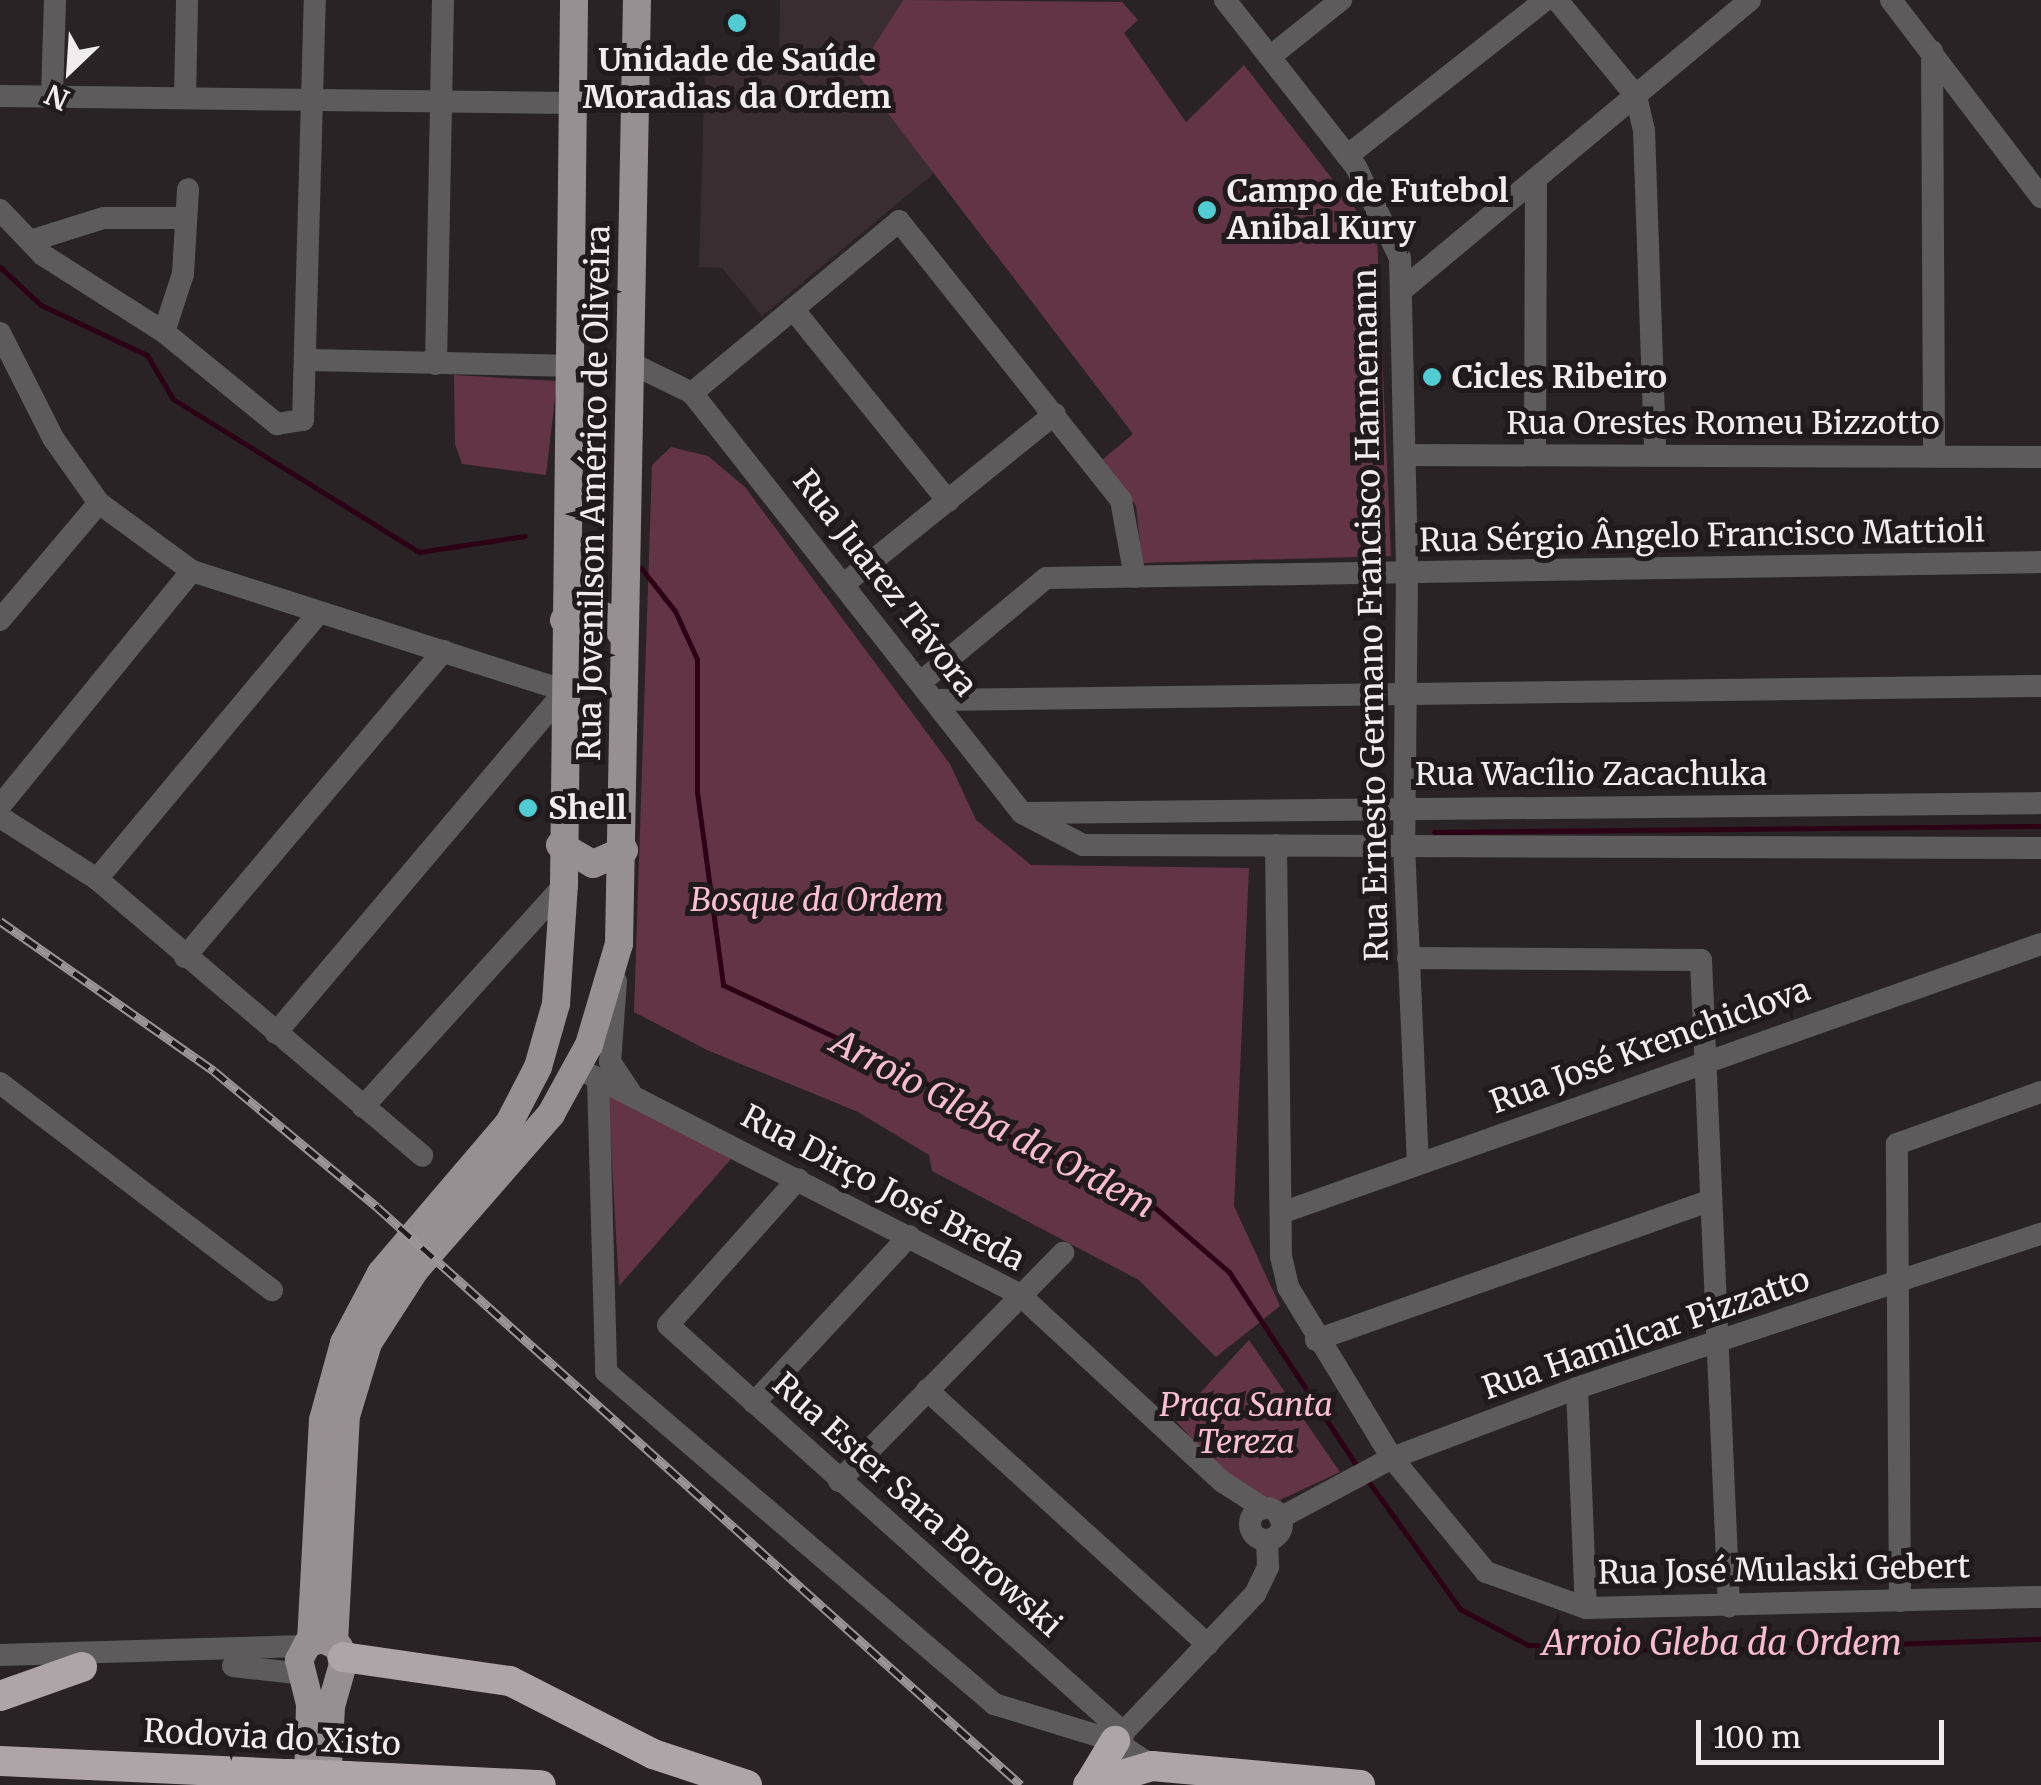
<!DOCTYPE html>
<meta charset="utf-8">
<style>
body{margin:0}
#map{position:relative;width:2041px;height:1785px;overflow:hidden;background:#2a2325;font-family:Merriweather,serif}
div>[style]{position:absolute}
.built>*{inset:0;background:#3a2d31}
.green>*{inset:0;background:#633445}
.stream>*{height:5px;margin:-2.5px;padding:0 2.5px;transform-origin:2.5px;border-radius:2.5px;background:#2c0115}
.minor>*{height:22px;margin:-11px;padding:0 11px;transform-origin:11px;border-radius:11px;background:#5e5b5c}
.minor>.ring{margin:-11px;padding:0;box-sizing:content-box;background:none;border:22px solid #5e5b5c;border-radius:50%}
.major>*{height:28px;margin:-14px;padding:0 14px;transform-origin:14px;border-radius:14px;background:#979092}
.highway>*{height:30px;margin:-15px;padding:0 15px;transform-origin:15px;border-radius:15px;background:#aea5a8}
.rail>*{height:9px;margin-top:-4.5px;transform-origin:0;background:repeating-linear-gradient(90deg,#201a1c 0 15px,#9b9597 0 30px);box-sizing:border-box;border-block:2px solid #9b9597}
.highway-bridge>*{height:30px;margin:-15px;padding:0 15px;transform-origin:15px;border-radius:15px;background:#aea5a8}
.dots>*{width:28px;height:28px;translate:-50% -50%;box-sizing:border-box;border:5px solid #201a1c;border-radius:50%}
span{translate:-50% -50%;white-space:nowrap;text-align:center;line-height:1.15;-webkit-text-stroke:10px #201a1c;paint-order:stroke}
.poi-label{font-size:32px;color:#f1edee;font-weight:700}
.left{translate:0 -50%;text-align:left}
.street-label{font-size:32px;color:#f1edee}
.park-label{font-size:32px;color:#fcbfd3;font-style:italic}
.water-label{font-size:35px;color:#f8bbcf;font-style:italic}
.north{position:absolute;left:20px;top:20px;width:100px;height:100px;-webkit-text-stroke:8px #201a1c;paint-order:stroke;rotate:205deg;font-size:28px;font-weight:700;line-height:40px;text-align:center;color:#f1edee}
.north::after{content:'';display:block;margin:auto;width:35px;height:45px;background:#f1edee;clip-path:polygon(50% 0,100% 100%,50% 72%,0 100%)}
.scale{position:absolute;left:1696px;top:1720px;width:248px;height:45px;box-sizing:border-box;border:5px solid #f1edee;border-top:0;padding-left:12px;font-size:30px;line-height:35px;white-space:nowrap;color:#f1edee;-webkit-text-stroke:8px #201a1c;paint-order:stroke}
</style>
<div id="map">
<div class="built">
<i style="clip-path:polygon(780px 0,903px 0,857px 73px,934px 173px,762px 316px,722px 268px,699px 267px,705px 68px,779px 70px)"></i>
</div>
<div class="green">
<i style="clip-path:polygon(903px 0,1122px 2px,1138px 20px,1124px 33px,1186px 122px,1244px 65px,1377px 237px,1391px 556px,1142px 563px,1136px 506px,1102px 460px,1133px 434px,857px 73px)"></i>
<i style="clip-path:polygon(454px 375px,557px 381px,546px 475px,462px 464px,455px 444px)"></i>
<i style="clip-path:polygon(671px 447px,708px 456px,745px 487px,950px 764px,976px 820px,1031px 865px,1249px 868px,1234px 1206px,1280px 1306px,1216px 1357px,1139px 1280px,932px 1171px,929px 1155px,858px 1112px,707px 1050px,634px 1012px,652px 465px)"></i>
<i style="clip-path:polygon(608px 1095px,732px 1158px,619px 1286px)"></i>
<i style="clip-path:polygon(1249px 1340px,1340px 1472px,1280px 1500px,1260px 1498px,1216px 1466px,1175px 1420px)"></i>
</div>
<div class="stream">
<i style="left:0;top:267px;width:56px;rotate:42.8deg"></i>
<i style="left:41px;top:305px;width:117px;rotate:25.3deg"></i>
<i style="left:147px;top:355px;width:51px;rotate:59.4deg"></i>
<i style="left:173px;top:399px;width:290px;rotate:31.9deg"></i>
<i style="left:419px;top:552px;width:107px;rotate:-8.6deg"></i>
<i style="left:641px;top:568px;width:55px;rotate:51.7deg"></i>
<i style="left:675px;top:611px;width:53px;rotate:65.4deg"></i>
<i style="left:697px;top:659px;width:133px;rotate:90deg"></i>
<i style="left:697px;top:792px;width:195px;rotate:82.3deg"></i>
<i style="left:723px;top:985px;width:202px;rotate:24.9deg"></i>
<i style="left:906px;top:1070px;width:106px;rotate:33.8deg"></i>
<i style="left:994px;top:1129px;width:168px;rotate:25deg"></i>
<i style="left:1146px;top:1200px;width:110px;rotate:40.9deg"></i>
<i style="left:1229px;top:1272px;width:236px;rotate:56.6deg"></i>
<i style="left:1434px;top:832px;width:607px;rotate:-0.57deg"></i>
<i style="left:1366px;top:1478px;width:161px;rotate:54.3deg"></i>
<i style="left:1460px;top:1609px;width:77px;rotate:27.9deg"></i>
<i style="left:1528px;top:1645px;width:163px;rotate:2.1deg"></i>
<i style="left:1691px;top:1651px;width:350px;rotate:-2deg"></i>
</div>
<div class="minor">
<i style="left:1225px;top:0;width:212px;rotate:51.9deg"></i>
<i style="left:1356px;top:167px;width:101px;rotate:64.2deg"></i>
<i style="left:1400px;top:258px;width:315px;rotate:88.7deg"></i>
<i style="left:1407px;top:573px;width:272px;rotate:90.6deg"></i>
<i style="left:1404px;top:845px;width:319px;rotate:87.5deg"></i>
<i style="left:1557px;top:0;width:124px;rotate:50.5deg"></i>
<i style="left:1636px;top:96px;width:36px;rotate:77deg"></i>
<i style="left:1644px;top:131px;width:323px;rotate:88deg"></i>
<i style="left:1891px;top:0;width:248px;rotate:52.7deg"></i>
<i style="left:1932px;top:51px;width:405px;rotate:89.7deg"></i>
<i style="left:1271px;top:56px;width:90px;rotate:-38.7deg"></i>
<i style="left:52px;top:95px;width:95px;rotate:-88.2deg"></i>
<i style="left:0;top:96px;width:568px;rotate:0.71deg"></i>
<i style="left:185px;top:98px;width:98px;rotate:-88.8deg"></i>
<i style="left:1347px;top:156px;width:252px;rotate:-38.2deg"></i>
<i style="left:0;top:210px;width:62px;rotate:46.3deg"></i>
<i style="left:43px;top:255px;width:143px;rotate:32.5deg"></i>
<i style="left:164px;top:332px;width:146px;rotate:39.2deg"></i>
<i style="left:277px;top:424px;width:26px;rotate:-9deg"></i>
<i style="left:303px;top:420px;width:420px;rotate:-88.4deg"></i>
<i style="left:30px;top:241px;width:77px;rotate:-17.3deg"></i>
<i style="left:104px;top:218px;width:82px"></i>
<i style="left:1402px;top:290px;width:453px;rotate:-39.8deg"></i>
<i style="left:793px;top:309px;width:247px;rotate:51.1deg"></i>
<i style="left:164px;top:332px;width:61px;rotate:-71.9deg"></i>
<i style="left:183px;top:274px;width:85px;rotate:-86.6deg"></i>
<i style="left:0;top:333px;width:118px;rotate:63.2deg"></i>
<i style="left:53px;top:438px;width:80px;rotate:54.7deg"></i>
<i style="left:99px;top:503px;width:115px;rotate:36.2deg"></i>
<i style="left:192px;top:571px;width:392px;rotate:17.8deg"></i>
<i style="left:565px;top:691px;width:448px;rotate:130.2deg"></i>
<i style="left:310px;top:360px;width:255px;rotate:1.3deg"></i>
<i style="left:436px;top:364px;width:364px;rotate:-88.9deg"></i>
<i style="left:633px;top:364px;width:66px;rotate:26.2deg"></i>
<i style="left:692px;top:393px;width:534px;rotate:51.84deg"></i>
<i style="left:1022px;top:813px;width:69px;rotate:27.7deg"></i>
<i style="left:1083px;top:845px;width:958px;rotate:0.18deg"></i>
<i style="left:692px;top:393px;width:269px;rotate:-39.7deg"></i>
<i style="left:899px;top:221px;width:357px;rotate:51.5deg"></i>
<i style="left:1121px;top:500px;width:78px;rotate:79.7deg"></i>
<i style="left:1535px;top:454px;width:272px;rotate:-89.8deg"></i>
<i style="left:1405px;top:455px;width:636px;rotate:0.18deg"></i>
<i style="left:844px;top:584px;width:271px;rotate:-38.9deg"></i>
<i style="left:0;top:620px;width:153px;rotate:-49.8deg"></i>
<i style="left:922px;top:681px;width:161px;rotate:-39.7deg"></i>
<i style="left:1046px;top:578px;width:995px;rotate:-0.92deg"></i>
<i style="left:936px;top:700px;width:1105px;rotate:-0.73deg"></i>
<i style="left:0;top:806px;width:303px;rotate:-50.8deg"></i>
<i style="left:1026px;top:813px;width:1015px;rotate:-0.56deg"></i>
<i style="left:0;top:817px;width:115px;rotate:32.6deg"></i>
<i style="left:97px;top:879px;width:427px;rotate:40.4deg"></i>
<i style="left:1276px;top:845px;width:411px;rotate:89.3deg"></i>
<i style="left:1281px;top:1256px;width:32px;rotate:77deg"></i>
<i style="left:1288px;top:1287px;width:200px;rotate:58.7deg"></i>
<i style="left:1392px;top:1458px;width:148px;rotate:50.5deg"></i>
<i style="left:1486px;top:1572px;width:106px;rotate:19.8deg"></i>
<i style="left:1586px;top:1608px;width:455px;rotate:-1.4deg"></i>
<i style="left:97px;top:879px;width:346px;rotate:-50.2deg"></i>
<i style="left:185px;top:957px;width:401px;rotate:-49.8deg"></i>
<i style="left:1408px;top:958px;width:293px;rotate:0.4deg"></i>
<i style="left:1701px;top:960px;width:647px;rotate:87.52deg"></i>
<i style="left:616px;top:981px;width:81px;rotate:94.2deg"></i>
<i style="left:610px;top:1062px;width:36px;rotate:56deg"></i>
<i style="left:591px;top:1075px;width:482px;rotate:27.1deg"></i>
<i style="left:1020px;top:1295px;width:276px;rotate:42.7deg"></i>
<i style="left:1223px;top:1482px;width:48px;rotate:33deg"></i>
<i style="left:598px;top:1079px;width:293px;rotate:88.4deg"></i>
<i style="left:606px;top:1372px;width:511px;rotate:40.55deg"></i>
<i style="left:994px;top:1704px;width:127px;rotate:17deg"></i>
<i style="left:1115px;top:1741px;width:45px;rotate:34deg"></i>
<i style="left:0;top:1083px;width:342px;rotate:37.3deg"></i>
<i style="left:363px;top:1107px;width:299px;rotate:-47.8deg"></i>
<i style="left:798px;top:1179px;width:195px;rotate:131.7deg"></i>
<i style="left:668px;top:1325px;width:612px;rotate:41.82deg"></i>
<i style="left:1281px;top:1213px;width:806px;rotate:-19.49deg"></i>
<i style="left:1316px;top:1340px;width:417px;rotate:-19.5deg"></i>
<i style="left:1577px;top:1388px;width:220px;rotate:87.7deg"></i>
<i style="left:927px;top:1390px;width:379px;rotate:42.2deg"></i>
<i style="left:754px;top:1403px;width:228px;rotate:-47.1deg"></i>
<i style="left:839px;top:1481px;width:320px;rotate:-45.5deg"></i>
<i class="ring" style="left:1250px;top:1508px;width:10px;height:10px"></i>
<i style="left:1280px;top:1518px;width:127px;rotate:-28.2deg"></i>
<i style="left:1392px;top:1458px;width:198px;rotate:-20.7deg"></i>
<i style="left:1577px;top:1388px;width:489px;rotate:-18.4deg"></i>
<i style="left:1900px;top:1601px;width:457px;rotate:-90.4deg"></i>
<i style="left:1897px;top:1144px;width:153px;rotate:-19.9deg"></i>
<i style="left:0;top:1655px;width:305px;rotate:-1.7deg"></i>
<i style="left:233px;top:1666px;width:70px;rotate:6.5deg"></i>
<i style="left:1115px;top:1741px;width:203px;rotate:-46.4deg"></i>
<i style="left:1255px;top:1594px;width:30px;rotate:-64deg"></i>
<i style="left:1268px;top:1567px;width:27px;rotate:-92deg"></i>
</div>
<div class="major">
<i style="left:564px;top:620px;width:28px;rotate:-18deg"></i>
<i style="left:591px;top:611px;width:19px;rotate:21deg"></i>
<i style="left:609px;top:618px;width:21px;rotate:51deg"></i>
<i style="left:560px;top:845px;width:38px;rotate:30deg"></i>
<i style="left:593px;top:864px;width:34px;rotate:-24deg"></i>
<i style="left:311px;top:1641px;width:221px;rotate:-86.9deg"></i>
<i style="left:323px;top:1420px;width:80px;rotate:-74.7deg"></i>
<i style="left:344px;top:1343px;width:79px;rotate:-62.1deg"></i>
<i style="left:381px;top:1273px;width:197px;rotate:-49.5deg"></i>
<i style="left:509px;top:1123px;width:63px;rotate:-62.6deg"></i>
<i style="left:538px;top:1067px;width:66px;rotate:-74.1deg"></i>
<i style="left:556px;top:1004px;width:119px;rotate:-86.2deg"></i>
<i style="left:564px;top:885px;width:885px;rotate:-89.35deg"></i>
<i style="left:334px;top:1643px;width:227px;rotate:-87deg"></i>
<i style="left:346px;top:1416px;width:76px;rotate:-73.2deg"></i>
<i style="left:368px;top:1343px;width:87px;rotate:-57.2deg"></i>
<i style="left:415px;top:1270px;width:207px;rotate:-48.9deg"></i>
<i style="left:551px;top:1114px;width:79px;rotate:-61.2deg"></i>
<i style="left:589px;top:1045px;width:105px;rotate:-73.5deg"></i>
<i style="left:619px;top:944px;width:944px;rotate:-88.91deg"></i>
<i style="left:308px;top:1785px;width:81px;rotate:-88.6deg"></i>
<i style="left:310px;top:1704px;width:45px;rotate:-104deg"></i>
<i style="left:299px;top:1660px;width:19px;rotate:-62deg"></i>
<i style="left:308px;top:1643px;width:16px;rotate:-15deg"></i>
<i style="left:323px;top:1639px;width:18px;rotate:27deg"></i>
<i style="left:339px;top:1647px;width:17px;rotate:77deg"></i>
<i style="left:343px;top:1664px;width:44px;rotate:105.9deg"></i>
<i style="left:331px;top:1706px;width:79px;rotate:92.9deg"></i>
</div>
<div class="highway">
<i style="left:343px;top:1657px;width:169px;rotate:8.2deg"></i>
<i style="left:510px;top:1681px;width:161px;rotate:27deg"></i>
<i style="left:653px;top:1754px;width:99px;rotate:18.3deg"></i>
<i style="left:0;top:1696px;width:87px;rotate:-19.5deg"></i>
<i style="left:0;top:1761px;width:289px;rotate:2.6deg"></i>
<i style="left:347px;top:1776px;width:194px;rotate:2.7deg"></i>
<i style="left:1091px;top:1781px;width:47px;rotate:-59deg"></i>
<i style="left:1088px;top:1785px;width:67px;rotate:-16.5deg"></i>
<i style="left:1152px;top:1766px;width:209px;rotate:5.2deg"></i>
</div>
<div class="rail">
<i style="left:0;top:921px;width:261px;rotate:35deg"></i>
<i style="left:214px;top:1071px;width:212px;rotate:39.8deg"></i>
<i style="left:377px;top:1207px;width:865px;rotate:41.91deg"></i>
</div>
<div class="highway-bridge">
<i style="left:289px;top:1774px;width:58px;rotate:2deg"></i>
</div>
<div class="dots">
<i style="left:737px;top:23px;background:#51ccd3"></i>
<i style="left:1207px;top:210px;background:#51ccd3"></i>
<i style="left:1432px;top:377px;background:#51ccd3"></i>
<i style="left:528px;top:808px;background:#51ccd3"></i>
</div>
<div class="poi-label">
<span style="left:737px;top:79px">Unidade de Saúde<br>Moradias da Ordem</span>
<span class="left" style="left:1227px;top:210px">Campo de Futebol<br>Anibal Kury</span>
<span class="left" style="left:1452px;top:377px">Cicles Ribeiro</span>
<span class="left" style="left:548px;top:808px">Shell</span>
</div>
<div class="street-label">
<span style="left:1723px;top:423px">Rua Orestes Romeu Bizzotto</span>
<span style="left:594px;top:493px;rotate:-89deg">Rua Jovenilson Américo de Oliveira</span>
<span style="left:1702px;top:536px;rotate:-1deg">Rua Sérgio Ângelo Francisco Mattioli</span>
<span style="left:885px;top:583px;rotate:52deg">Rua Juarez Távora</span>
<span style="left:1371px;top:615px;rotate:-91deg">Rua Ernesto Germano Francisco Hannemann</span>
<span style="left:1591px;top:774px">Rua Wacílio Zacachuka</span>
<span style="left:1650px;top:1046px;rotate:-20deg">Rua José Krenchiclova</span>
<span style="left:883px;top:1188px;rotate:28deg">Rua Dirço José Breda</span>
<span style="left:1646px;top:1334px;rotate:-19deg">Rua Hamilcar Pizzatto</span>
<span style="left:917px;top:1505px;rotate:42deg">Rua Ester Sara Borowski</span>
<span style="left:1784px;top:1570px;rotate:-1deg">Rua José Mulaski Gebert</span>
<span style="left:272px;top:1738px;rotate:3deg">Rodovia do Xisto</span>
</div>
<div class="park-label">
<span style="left:817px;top:900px">Bosque da Ordem</span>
<span style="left:1246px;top:1424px">Praça Santa<br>Tereza</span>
</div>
<div class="water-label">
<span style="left:993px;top:1124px;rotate:28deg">Arroio Gleba da Ordem</span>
<span style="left:1722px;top:1643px">Arroio Gleba da Ordem</span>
</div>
<div class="north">N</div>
<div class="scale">100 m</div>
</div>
